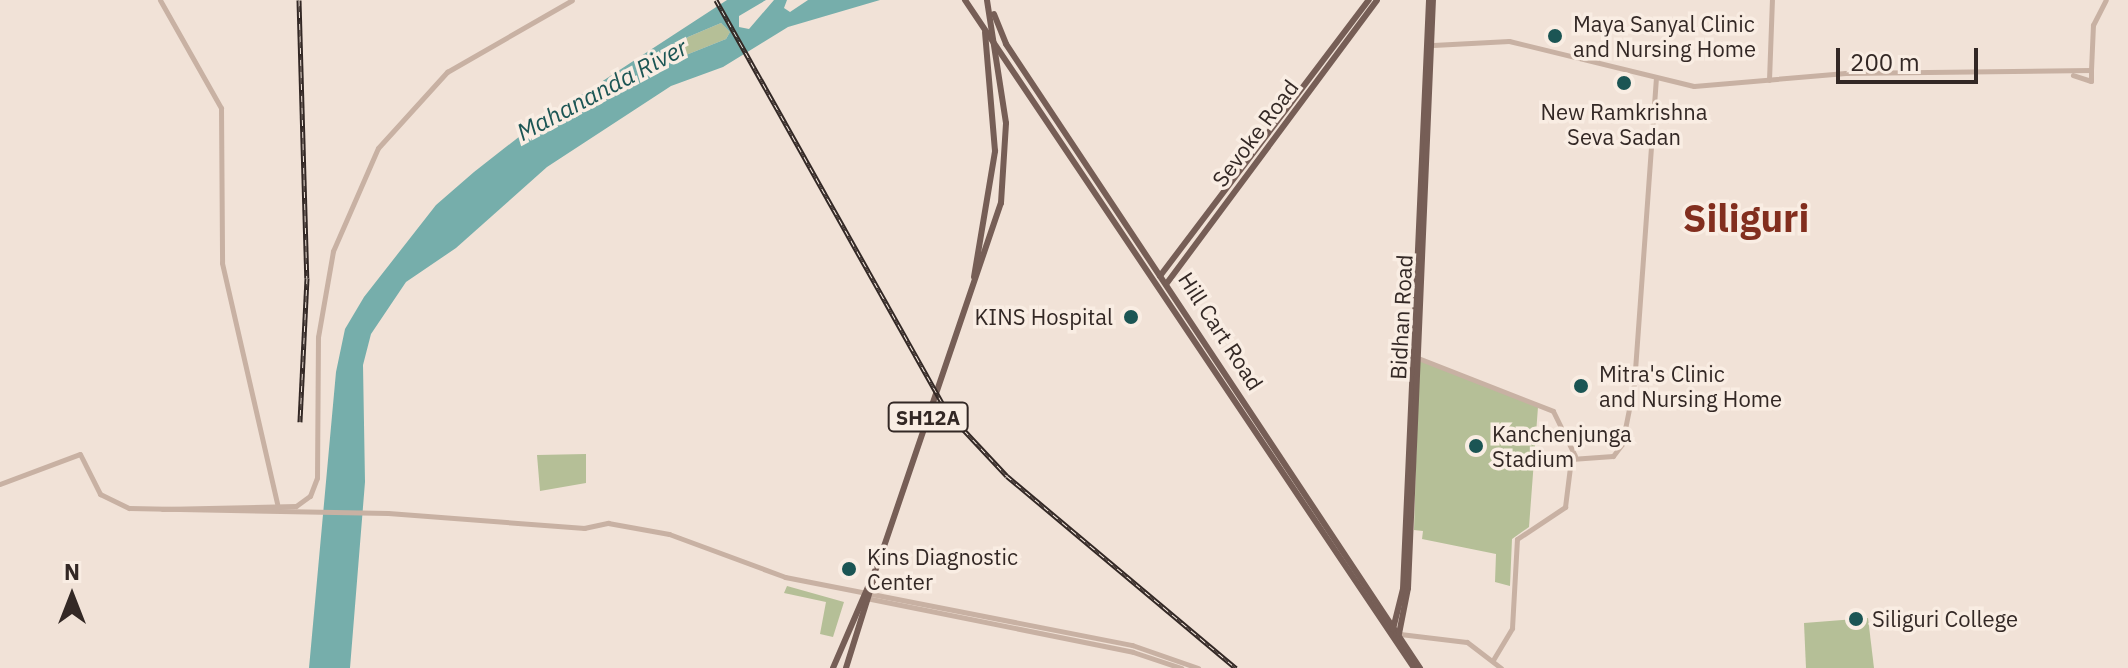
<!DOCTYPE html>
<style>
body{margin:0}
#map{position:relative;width:2128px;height:668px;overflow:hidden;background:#f1e2d7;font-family:"IBM Plex Sans",sans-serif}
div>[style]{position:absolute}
.green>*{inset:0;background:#b5bf97}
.water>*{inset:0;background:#76aeab}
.minor>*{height:5px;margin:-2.5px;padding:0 2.5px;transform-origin:2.5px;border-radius:2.5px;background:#c8b1a3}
.major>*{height:6px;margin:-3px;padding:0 3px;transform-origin:3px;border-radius:3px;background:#765e56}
.rail>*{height:5px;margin-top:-2.5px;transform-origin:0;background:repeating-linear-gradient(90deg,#f9ede3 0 6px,#332825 0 12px);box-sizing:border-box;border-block:2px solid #332825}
.dots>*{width:22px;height:22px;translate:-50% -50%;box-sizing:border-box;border:4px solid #f9ede3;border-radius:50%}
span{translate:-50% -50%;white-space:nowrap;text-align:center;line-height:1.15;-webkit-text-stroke:7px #f9ede3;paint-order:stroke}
.shield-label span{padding:2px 6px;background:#f9ede3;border:2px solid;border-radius:6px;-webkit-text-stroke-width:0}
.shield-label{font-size:20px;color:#332825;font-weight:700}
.poi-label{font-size:22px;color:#332825}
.left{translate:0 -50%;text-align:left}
.right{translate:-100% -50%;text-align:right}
.street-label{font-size:22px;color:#332825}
.water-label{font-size:24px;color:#1b5554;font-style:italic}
.town-label{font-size:38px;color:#822e1e;font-weight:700}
.north{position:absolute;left:32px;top:556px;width:80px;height:80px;-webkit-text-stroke:6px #f9ede3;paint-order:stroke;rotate:0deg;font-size:22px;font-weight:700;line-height:32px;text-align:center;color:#332825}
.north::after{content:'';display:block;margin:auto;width:28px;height:36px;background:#332825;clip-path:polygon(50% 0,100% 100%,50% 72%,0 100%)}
.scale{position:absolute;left:1836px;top:48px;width:142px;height:36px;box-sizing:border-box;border:4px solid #332825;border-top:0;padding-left:10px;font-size:24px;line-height:28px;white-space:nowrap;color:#332825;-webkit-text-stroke:6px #f9ede3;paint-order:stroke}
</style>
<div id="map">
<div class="green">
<i style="clip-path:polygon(721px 23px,730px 32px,726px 39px,651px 69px,688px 37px)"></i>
<i style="clip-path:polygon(1419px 360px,1538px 407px,1529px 527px,1512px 539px,1510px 586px,1495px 582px,1496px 554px,1422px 539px,1423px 531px,1414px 530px)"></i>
<i style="clip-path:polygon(586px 454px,586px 483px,540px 491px,537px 455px)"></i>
<i style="clip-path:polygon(787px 586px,844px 602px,833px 637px,820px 634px,826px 602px,784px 593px)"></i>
<i style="clip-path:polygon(1868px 618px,1874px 668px,1806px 668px,1804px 623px)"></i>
</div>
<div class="water">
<i style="clip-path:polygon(evenodd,727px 0,766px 0,739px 16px,739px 27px,749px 29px,774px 0,787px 0,784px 8px,790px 12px,808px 0,880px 0,788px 27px,723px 67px,671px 86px,547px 167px,456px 248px,406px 282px,371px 334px,363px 365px,365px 482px,350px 668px,309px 668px,336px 372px,345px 329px,364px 297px,436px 205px,474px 172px,529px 129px,727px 0,721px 23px,730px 32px,726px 39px,651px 69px,688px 37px,721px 23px)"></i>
</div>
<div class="minor">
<i style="left:160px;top:0;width:124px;rotate:60.5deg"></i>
<i style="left:221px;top:108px;width:155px;rotate:89.6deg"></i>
<i style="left:222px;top:263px;width:247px;rotate:77.1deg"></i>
<i style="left:1433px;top:45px;width:76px;rotate:-3deg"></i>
<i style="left:1509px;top:41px;width:190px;rotate:13.7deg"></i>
<i style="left:1694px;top:86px;width:152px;rotate:-4.9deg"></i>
<i style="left:1845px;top:73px;width:246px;rotate:-0.7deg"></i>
<i style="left:2091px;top:70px;width:11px;rotate:90deg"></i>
<i style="left:2091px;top:81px;width:19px;rotate:-162deg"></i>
<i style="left:2091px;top:70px;width:45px;rotate:-87.5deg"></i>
<i style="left:2093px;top:25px;width:28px;rotate:-63deg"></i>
<i style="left:1769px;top:80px;width:80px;rotate:-87.9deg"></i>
<i style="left:1418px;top:358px;width:145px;rotate:21.4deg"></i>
<i style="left:1553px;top:411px;width:50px;rotate:63.9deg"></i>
<i style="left:0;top:484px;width:85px;rotate:-20.6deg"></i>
<i style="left:80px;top:454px;width:45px;rotate:63.4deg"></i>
<i style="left:100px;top:494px;width:32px;rotate:26deg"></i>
<i style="left:129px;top:508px;width:259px;rotate:1.1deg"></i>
<i style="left:388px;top:513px;width:197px;rotate:4.4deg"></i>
<i style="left:584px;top:528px;width:25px;rotate:-12deg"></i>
<i style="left:608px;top:523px;width:62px;rotate:10.2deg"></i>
<i style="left:669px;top:534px;width:124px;rotate:20.3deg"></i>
<i style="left:785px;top:577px;width:354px;rotate:11.1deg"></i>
<i style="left:1132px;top:645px;width:70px;rotate:19.2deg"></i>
<i style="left:162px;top:509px;width:134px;rotate:-1.3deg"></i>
<i style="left:296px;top:506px;width:17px;rotate:-36deg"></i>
<i style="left:310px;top:496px;width:19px;rotate:-69deg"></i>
<i style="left:317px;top:478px;width:141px;rotate:-89.6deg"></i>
<i style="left:318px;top:337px;width:87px;rotate:-80.1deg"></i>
<i style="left:333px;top:251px;width:112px;rotate:-66.4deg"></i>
<i style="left:378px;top:148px;width:103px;rotate:-47.8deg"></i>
<i style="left:447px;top:72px;width:144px;rotate:-29.9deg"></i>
<i style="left:866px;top:598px;width:272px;rotate:11.4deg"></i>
<i style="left:1133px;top:652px;width:51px;rotate:18.4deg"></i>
<i style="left:1400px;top:634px;width:67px;rotate:6.8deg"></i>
<i style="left:1467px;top:642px;width:43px;rotate:37.4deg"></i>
<i style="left:1493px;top:660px;width:37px;rotate:-59deg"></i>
<i style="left:1512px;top:628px;width:89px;rotate:-86.8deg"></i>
<i style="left:1517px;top:539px;width:58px;rotate:-33.7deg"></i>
<i style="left:1565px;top:507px;width:48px;rotate:-82.9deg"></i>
<i style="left:1571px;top:459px;width:42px;rotate:-4.1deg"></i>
<i style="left:1613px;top:456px;width:15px;rotate:-53deg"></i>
<i style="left:1622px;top:444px;width:61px;rotate:-78.7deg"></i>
<i style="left:1634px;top:384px;width:305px;rotate:-85.9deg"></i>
</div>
<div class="major">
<i style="left:965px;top:0;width:805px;rotate:56.09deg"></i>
<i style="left:994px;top:14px;width:32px;rotate:68deg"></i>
<i style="left:1006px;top:44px;width:749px;rotate:56.44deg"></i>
<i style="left:1160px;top:276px;width:346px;rotate:-52.9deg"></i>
<i style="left:974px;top:277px;width:128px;rotate:-80.5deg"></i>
<i style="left:995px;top:151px;width:119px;rotate:-94.8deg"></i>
<i style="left:1167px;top:283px;width:352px;rotate:-53.4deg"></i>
<i style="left:1393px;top:629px;width:41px;rotate:-76deg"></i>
<i style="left:1403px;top:589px;width:590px;rotate:-87.47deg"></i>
<i style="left:1399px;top:634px;width:47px;rotate:-78.9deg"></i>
<i style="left:1408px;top:588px;width:589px;rotate:-87.57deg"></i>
<i style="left:833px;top:668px;width:113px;rotate:-66.6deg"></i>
<i style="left:878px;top:564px;width:381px;rotate:-71.2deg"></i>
<i style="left:1001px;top:203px;width:80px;rotate:-86.4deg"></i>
<i style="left:1006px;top:123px;width:124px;rotate:-98.8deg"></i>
<i style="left:846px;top:668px;width:94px;rotate:-72.7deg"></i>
</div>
<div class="rail">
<i style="left:299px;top:0;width:278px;rotate:88.4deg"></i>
<i style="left:307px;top:278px;width:144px;rotate:92.8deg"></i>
<i style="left:716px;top:0;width:474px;rotate:60.7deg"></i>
<i style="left:948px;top:413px;width:86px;rotate:46.9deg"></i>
<i style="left:1007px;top:476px;width:299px;rotate:40deg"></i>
</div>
<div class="dots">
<i style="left:1555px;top:36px;background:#1b5554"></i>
<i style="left:1624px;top:83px;background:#1b5554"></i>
<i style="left:1131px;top:317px;background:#1b5554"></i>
<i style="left:1581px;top:386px;background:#1b5554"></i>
<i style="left:1476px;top:446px;background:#1b5554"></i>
<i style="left:849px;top:569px;background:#1b5554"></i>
<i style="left:1856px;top:619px;background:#1b5554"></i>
</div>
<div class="shield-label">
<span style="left:928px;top:417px">SH12A</span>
</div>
<div class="poi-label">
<span class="left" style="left:1573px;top:36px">Maya Sanyal Clinic<br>and Nursing Home</span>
<span style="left:1624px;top:124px">New Ramkrishna<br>Seva Sadan</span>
<span class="right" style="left:1113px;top:317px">KINS Hospital</span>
<span class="left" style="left:1599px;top:386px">Mitra's Clinic<br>and Nursing Home</span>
<span class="left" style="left:1492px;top:446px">Kanchenjunga<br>Stadium</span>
<span class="left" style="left:867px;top:569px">Kins Diagnostic<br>Center</span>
<span class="left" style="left:1872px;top:619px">Siliguri College</span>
</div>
<div class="street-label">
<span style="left:1255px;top:133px;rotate:-53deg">Sevoke Road</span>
<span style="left:1401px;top:317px;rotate:-87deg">Bidhan Road</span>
<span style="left:1221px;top:331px;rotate:57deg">Hill Cart Road</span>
</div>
<div class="water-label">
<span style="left:602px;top:90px;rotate:-28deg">Mahananda River</span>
</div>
<div class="town-label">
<span style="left:1746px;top:218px">Siliguri</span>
</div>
<div class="north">N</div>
<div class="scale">200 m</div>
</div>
